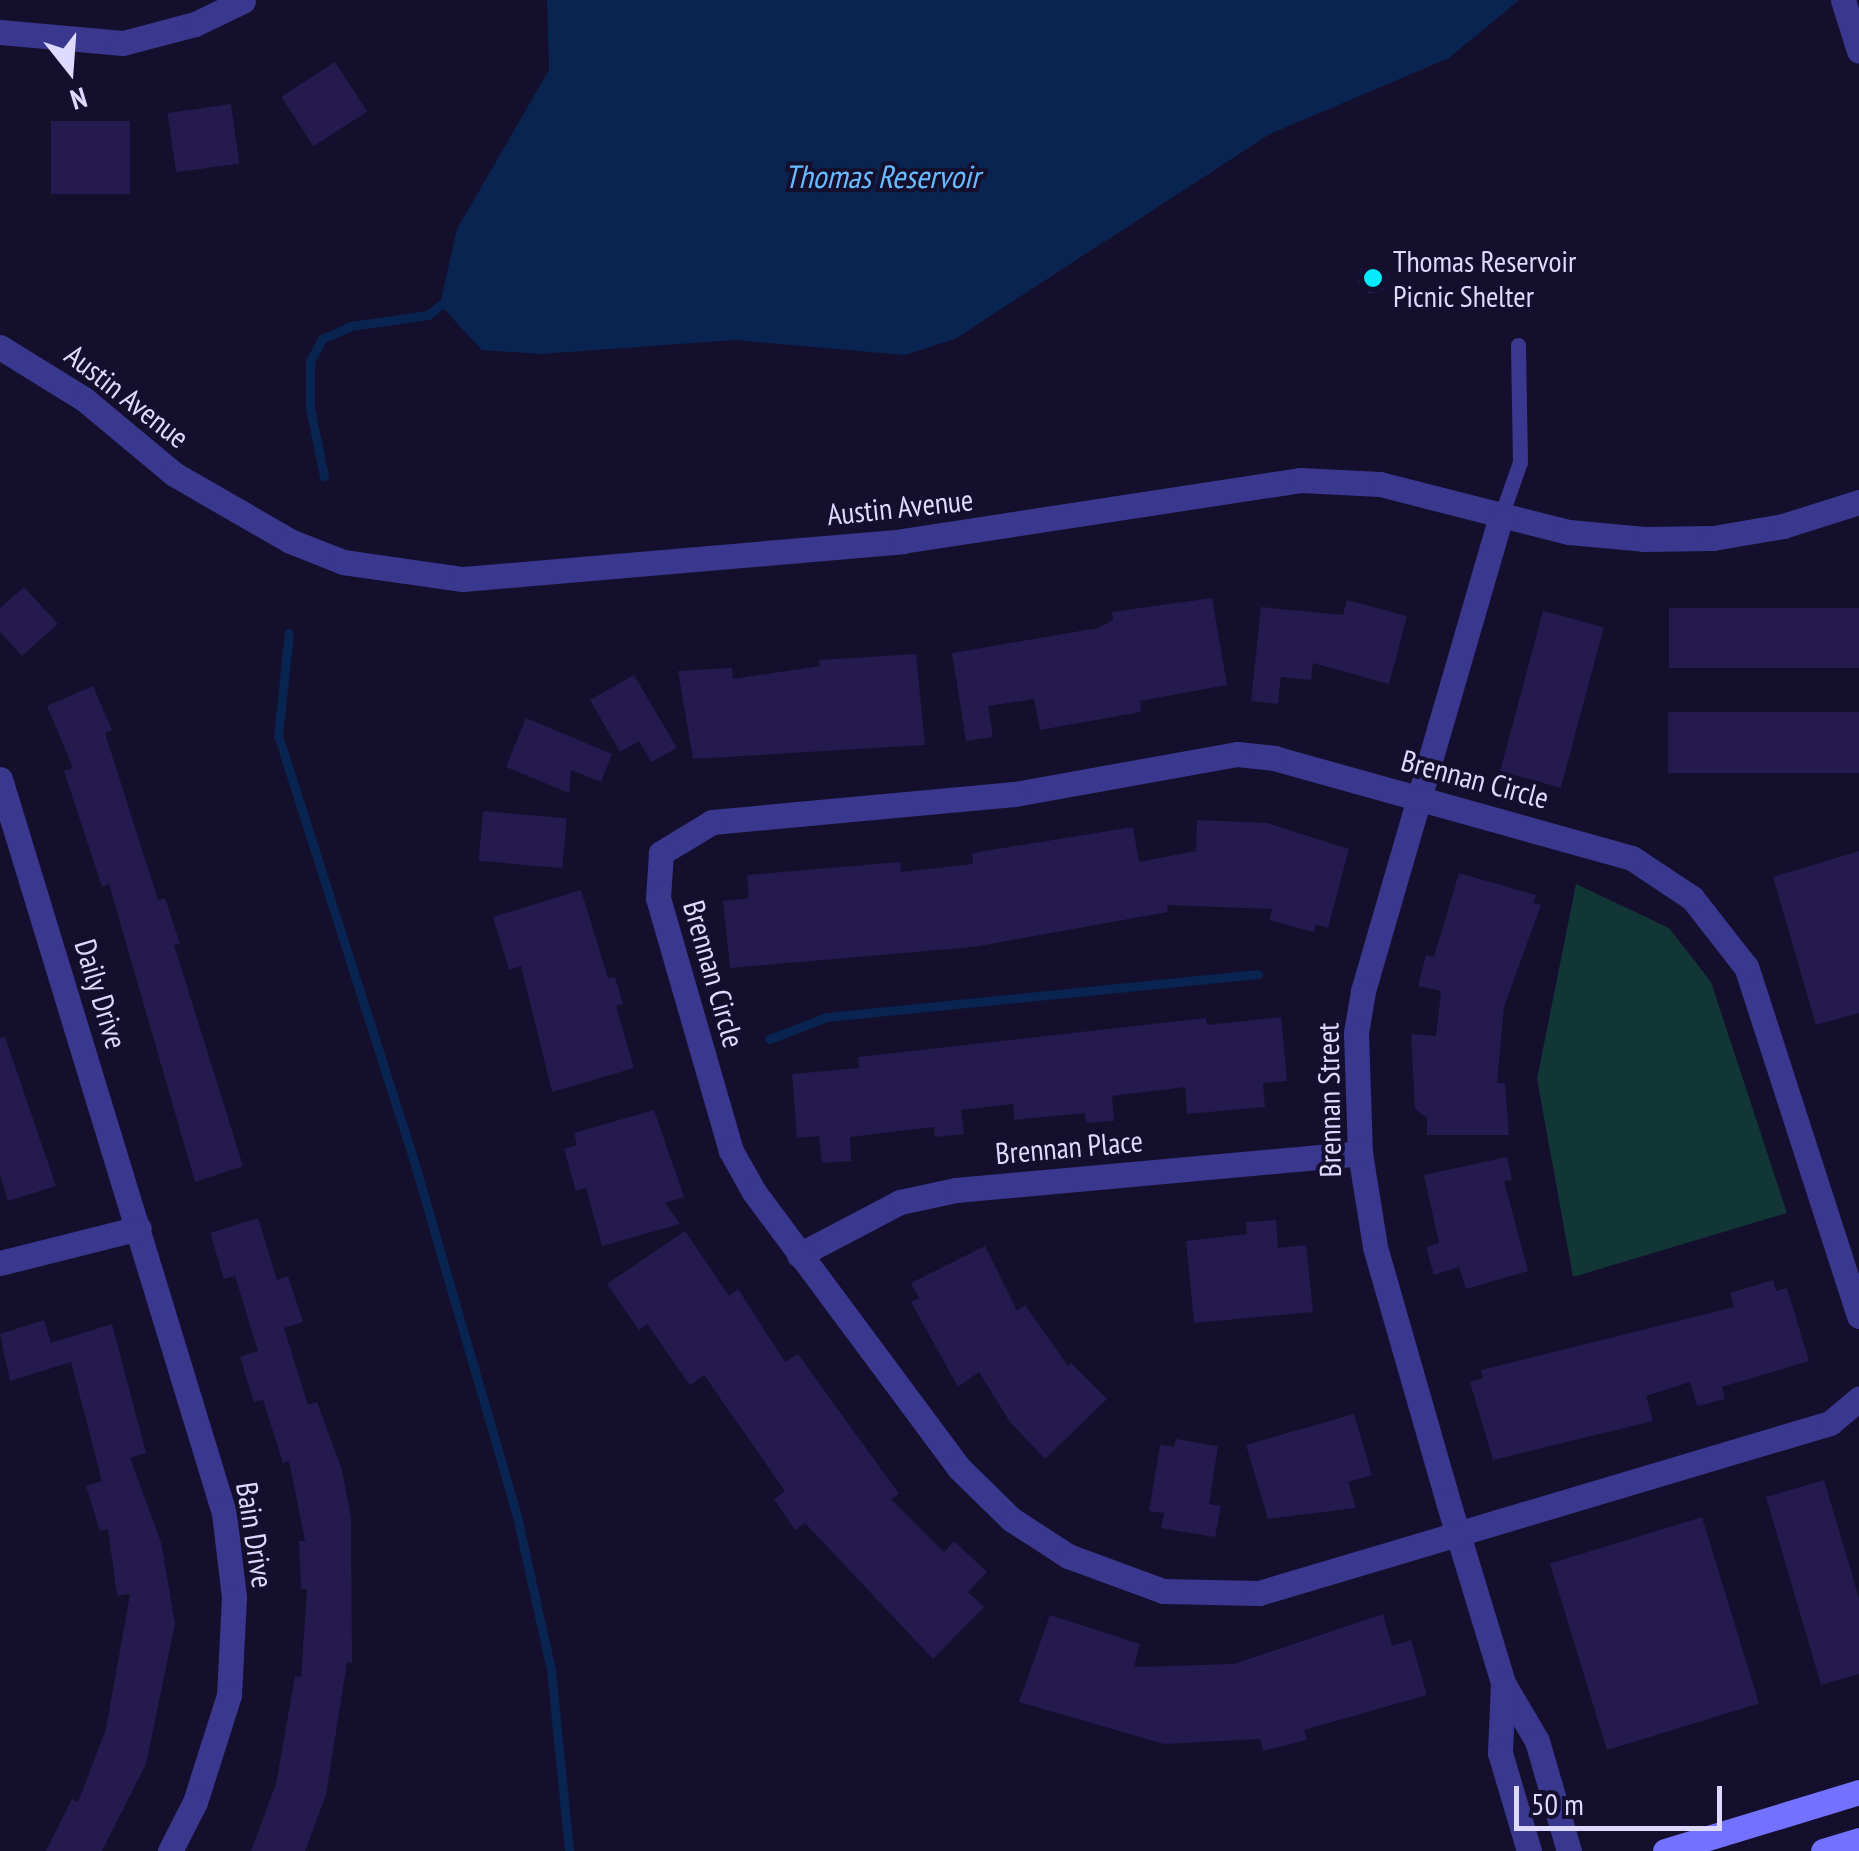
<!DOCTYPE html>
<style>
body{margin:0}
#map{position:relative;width:1859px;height:1851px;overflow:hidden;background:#140f2c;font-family:"PT Sans Narrow",sans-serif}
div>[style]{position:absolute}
.green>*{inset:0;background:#123635}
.water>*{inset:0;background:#092451}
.stream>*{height:9px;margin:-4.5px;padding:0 4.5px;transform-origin:4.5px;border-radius:4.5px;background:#092451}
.building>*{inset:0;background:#241a4e;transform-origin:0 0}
.service>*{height:15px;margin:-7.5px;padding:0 7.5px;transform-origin:7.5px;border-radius:7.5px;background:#39378e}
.minor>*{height:25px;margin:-12.5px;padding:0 12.5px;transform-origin:12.5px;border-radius:12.5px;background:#39378e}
.tertiary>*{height:25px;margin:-12.5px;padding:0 12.5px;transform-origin:12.5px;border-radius:12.5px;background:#39378e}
.secondary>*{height:25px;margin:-12.5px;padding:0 12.5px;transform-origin:12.5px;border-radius:12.5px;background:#7371ff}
.dots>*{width:28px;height:28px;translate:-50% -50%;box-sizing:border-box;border:5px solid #140f2c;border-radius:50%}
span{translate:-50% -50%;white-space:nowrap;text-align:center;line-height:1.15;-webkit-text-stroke:8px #140f2c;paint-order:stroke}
.poi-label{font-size:30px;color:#dedaff}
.left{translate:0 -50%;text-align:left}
.street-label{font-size:30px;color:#dedaff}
.water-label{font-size:32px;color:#68bbff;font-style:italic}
.north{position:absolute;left:20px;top:20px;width:100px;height:100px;-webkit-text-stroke:8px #140f2c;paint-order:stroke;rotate:163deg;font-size:28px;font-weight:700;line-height:40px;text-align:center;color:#dedaff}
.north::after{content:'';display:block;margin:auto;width:35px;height:45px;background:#dedaff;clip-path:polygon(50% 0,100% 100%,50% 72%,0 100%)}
.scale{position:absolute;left:1514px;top:1786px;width:208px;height:45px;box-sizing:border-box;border:5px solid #dedaff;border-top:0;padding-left:12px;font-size:30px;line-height:35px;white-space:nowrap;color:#dedaff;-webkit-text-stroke:8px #140f2c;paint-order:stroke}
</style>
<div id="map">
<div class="green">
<i style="clip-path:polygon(1576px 884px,1669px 928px,1711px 982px,1787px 1213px,1573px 1277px,1537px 1079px)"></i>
</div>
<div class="water">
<i style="clip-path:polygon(547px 0,1519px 0,1449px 58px,1270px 134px,955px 339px,905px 355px,735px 340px,541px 354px,482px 350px,440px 305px,457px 229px,549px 70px)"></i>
</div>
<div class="stream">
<i style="left:324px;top:476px;width:69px;rotate:-101.6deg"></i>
<i style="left:310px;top:408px;width:47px;rotate:-90deg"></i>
<i style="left:310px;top:361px;width:25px;rotate:-61deg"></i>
<i style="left:322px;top:339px;width:32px;rotate:-24deg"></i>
<i style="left:351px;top:326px;width:78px;rotate:-8.1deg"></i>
<i style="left:428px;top:315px;width:16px;rotate:-40deg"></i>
<i style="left:289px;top:633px;width:103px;rotate:96.2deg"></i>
<i style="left:278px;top:735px;width:444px;rotate:72.3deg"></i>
<i style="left:413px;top:1158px;width:369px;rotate:73.8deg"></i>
<i style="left:516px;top:1512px;width:162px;rotate:77.5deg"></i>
<i style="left:551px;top:1670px;width:182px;rotate:84.3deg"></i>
<i style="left:769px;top:1039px;width:62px;rotate:-20.8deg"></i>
<i style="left:827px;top:1017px;width:433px;rotate:-5.7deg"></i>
</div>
<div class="building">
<i style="left:335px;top:62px;width:59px;height:64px;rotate:57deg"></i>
<i style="left:231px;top:104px;width:60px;height:64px;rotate:82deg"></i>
<i style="left:51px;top:121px;width:79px;height:73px"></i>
<i style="clip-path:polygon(1377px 264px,1388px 274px,1384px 290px,1369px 294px,1358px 282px,1361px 268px)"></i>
<i style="clip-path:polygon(24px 587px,58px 624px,22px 656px,0 632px,0 608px)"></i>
<i style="clip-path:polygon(1212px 598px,1227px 685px,1140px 701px,1141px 712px,1040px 730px,1034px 699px,988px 706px,993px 737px,966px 741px,952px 653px,1098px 628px,1113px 620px,1112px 612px)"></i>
<i style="clip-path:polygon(1347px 600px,1407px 616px,1389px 684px,1313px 663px,1311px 680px,1281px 677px,1278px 704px,1251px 701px,1261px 607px,1343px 615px)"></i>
<i style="left:1859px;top:608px;width:60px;height:190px;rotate:90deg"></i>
<i style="left:1543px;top:611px;width:63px;height:166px;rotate:15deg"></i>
<i style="clip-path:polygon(916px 654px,925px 745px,693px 759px,678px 671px,732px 668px,733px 679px,820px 666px,819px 660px)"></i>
<i style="clip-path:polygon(634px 675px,677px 748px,651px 762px,639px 741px,620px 752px,590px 700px)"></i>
<i style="clip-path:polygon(93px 686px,112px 730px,105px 733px,158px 900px,165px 898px,180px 944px,174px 945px,243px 1166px,195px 1182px,109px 884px,102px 887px,64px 771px,73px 768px,47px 706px)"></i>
<i style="left:1859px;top:712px;width:61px;height:191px;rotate:90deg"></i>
<i style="clip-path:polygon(526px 718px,612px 754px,601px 782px,571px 770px,569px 793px,506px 767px)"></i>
<i style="left:483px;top:811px;width:84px;height:50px;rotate:5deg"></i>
<i style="clip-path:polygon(1197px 820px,1267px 823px,1349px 849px,1328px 928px,1316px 924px,1314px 932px,1269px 920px,1272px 909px,1167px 905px,1168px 912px,973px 947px,730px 968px,723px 901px,749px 898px,747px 875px,900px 862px,901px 872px,973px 864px,972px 853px,1133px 827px,1139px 862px,1196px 851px)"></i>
<i style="clip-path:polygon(1859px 851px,1859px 1013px,1816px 1025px,1773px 877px)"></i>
<i style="clip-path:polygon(1459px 873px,1536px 895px,1533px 903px,1541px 905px,1504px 1007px,1497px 1083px,1505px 1083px,1509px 1135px,1427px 1135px,1427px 1118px,1415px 1109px,1411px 1034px,1436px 1036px,1441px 991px,1418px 986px,1426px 955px,1434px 957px)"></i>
<i style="clip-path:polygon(581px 890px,608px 978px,615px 977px,623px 1004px,616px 1006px,634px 1068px,552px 1092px,521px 966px,509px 970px,493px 917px)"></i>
<i style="clip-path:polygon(1281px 1017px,1287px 1081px,1263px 1083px,1265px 1107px,1187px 1114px,1185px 1087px,1112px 1096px,1114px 1121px,1086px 1123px,1085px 1113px,1014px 1120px,1013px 1104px,961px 1110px,964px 1134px,935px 1137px,934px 1127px,850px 1137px,851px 1161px,822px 1163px,819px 1136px,797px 1138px,792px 1074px,859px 1068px,858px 1057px,1206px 1018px,1207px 1025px)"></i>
<i style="clip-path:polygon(5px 1037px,56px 1186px,8px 1201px,0 1175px,0 1038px)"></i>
<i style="clip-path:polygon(654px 1110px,684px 1197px,665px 1203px,680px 1224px,602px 1246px,586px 1188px,576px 1191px,564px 1149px,577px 1145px,574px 1133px)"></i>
<i style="clip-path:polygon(1507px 1157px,1512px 1180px,1504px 1181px,1528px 1271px,1466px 1289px,1459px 1267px,1434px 1275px,1426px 1247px,1439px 1243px,1424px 1175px)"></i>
<i style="clip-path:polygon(258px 1218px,277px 1280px,288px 1276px,303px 1322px,284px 1328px,308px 1405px,317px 1402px,342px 1470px,351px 1517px,352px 1663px,347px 1662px,326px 1795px,305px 1851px,251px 1851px,276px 1784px,295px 1676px,301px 1677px,307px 1589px,301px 1589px,299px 1541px,305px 1541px,289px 1461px,283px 1463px,263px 1400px,254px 1402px,240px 1357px,258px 1351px,235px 1276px,224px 1279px,210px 1233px)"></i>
<i style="clip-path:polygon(1276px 1220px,1278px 1248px,1306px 1245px,1313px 1312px,1194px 1323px,1186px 1241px,1247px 1234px,1246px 1222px)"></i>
<i style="clip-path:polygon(685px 1231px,729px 1296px,738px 1289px,785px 1362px,798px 1354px,899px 1494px,891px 1499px,944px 1552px,954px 1541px,987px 1572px,968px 1592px,984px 1607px,933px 1659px,805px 1523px,795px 1530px,774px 1499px,785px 1491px,704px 1375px,690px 1385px,647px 1324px,639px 1330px,607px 1284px)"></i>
<i style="clip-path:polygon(985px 1246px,1017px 1311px,1025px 1305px,1068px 1366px,1071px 1363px,1107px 1399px,1045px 1459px,1010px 1422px,979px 1372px,958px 1387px,911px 1302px,919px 1298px,911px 1283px)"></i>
<i style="clip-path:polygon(1773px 1280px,1776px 1291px,1787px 1288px,1809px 1361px,1722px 1387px,1725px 1399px,1697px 1406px,1690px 1382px,1646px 1396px,1653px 1421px,1493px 1460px,1470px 1382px,1483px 1378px,1481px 1370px,1734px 1307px,1730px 1293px)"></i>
<i style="clip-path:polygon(44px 1320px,51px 1343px,112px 1324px,146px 1453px,130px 1458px,161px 1542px,175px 1624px,146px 1764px,102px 1851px,46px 1851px,72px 1799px,78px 1802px,106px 1729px,130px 1594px,117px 1596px,108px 1529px,100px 1531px,86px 1486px,102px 1481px,71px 1362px,10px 1381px,0 1334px)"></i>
<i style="clip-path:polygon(1354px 1414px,1372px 1475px,1348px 1482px,1356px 1508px,1268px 1519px,1246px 1445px)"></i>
<i style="clip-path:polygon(1176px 1439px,1218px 1446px,1209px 1504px,1221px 1506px,1215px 1537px,1161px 1528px,1164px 1513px,1149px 1511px,1160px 1445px,1174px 1447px)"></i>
<i style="clip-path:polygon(1824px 1480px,1859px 1598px,1859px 1674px,1821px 1685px,1766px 1497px)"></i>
<i style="left:1702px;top:1517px;width:195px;height:159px;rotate:73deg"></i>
<i style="clip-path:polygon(1383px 1614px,1392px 1646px,1411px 1640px,1427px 1695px,1304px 1730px,1307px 1740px,1263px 1751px,1260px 1739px,1164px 1744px,1019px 1702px,1050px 1615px,1140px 1644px,1134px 1667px,1234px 1664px)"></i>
</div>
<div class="service">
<i style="left:1501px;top:516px;width:57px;rotate:-70.6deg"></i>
<i style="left:1520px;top:462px;width:117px;rotate:-91deg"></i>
</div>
<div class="minor">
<i style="left:0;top:32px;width:123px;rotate:5.1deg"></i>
<i style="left:123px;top:43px;width:74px;rotate:-14.8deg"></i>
<i style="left:195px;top:24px;width:53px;rotate:-25.6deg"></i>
<i style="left:0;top:347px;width:99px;rotate:31.8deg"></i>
<i style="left:84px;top:399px;width:117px;rotate:39.8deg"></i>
<i style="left:174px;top:474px;width:134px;rotate:30deg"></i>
<i style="left:290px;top:541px;width:57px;rotate:21.6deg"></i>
<i style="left:343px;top:562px;width:121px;rotate:8.1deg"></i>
<i style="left:463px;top:579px;width:441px;rotate:-4.9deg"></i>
<i style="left:902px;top:541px;width:403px;rotate:-8.7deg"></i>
<i style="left:1300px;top:480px;width:80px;rotate:2.9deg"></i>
<i style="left:1380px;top:484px;width:195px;rotate:14.3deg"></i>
<i style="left:1569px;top:532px;width:75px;rotate:5.3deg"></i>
<i style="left:1644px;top:539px;width:69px;rotate:-0.8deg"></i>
<i style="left:1713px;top:538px;width:71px;rotate:-9.7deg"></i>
<i style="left:1783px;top:526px;width:80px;rotate:-17.5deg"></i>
<i style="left:1501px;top:516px;width:495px;rotate:106.2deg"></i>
<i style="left:1363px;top:991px;width:43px;rotate:99.5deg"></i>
<i style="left:1356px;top:1033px;width:120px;rotate:88.1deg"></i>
<i style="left:1360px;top:1153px;width:95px;rotate:80.9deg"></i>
<i style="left:1375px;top:1247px;width:268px;rotate:74deg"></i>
<i style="left:1449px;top:1505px;width:186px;rotate:73.1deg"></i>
<i style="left:1503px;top:1683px;width:67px;rotate:59.6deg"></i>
<i style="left:1537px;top:1741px;width:115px;rotate:73.8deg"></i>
<i style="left:0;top:779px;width:767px;rotate:73.03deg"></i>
<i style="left:224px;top:1513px;width:85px;rotate:83.2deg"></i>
<i style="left:234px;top:1597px;width:98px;rotate:92.9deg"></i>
<i style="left:229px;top:1695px;width:112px;rotate:107.6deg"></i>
<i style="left:195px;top:1802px;width:55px;rotate:117deg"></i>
<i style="left:799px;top:1255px;width:114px;rotate:-27.7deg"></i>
<i style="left:900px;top:1202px;width:57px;rotate:-12.1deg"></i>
<i style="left:956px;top:1190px;width:406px;rotate:-5.2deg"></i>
<i style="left:0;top:1263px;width:143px;rotate:-14.1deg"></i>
<i style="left:1859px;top:1316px;width:367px;rotate:-107.9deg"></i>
<i style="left:1746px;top:967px;width:88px;rotate:-128deg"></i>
<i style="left:1692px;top:898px;width:72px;rotate:-146.3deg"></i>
<i style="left:1632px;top:858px;width:371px;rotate:-164.4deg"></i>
<i style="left:1275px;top:758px;width:38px;rotate:-174deg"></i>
<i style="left:1237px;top:754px;width:227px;rotate:169.8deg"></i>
<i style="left:1014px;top:794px;width:303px;rotate:174.7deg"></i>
<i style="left:712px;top:822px;width:60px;rotate:148.7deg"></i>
<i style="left:661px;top:853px;width:45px;rotate:93.8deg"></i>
<i style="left:658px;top:898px;width:263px;rotate:73.9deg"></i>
<i style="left:731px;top:1151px;width:47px;rotate:60.7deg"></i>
<i style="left:754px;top:1192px;width:344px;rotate:53.4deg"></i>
<i style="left:959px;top:1468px;width:73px;rotate:44.4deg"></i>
<i style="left:1011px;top:1519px;width:68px;rotate:33deg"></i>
<i style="left:1068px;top:1556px;width:101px;rotate:20.2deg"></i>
<i style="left:1163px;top:1591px;width:96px;rotate:1.2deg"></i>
<i style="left:1259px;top:1593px;width:596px;rotate:-16.58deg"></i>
<i style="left:1830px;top:1423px;width:38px;rotate:-40deg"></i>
<i style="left:1503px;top:1683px;width:70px;rotate:92.5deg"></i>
<i style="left:1500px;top:1753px;width:102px;rotate:73.5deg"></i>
</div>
<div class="tertiary">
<i style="left:1843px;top:0;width:53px;rotate:72.6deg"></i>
</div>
<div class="secondary">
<i style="left:1665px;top:1851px;width:203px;rotate:-16.9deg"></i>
<i style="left:1823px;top:1851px;width:38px;rotate:-17deg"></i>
</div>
<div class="dots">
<i style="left:1373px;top:278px;background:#06eaff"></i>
</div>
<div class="poi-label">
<span class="left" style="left:1393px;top:278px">Thomas Reservoir<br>Picnic Shelter</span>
</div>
<div class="street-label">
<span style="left:127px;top:396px;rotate:38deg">Austin Avenue</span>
<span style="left:900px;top:507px;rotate:-6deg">Austin Avenue</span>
<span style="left:1475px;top:779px;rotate:15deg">Brennan Circle</span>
<span style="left:714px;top:974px;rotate:74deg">Brennan Circle</span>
<span style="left:101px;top:994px;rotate:73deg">Daily Drive</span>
<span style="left:1329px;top:1100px;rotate:-91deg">Brennan Street</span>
<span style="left:1069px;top:1147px;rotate:-5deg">Brennan Place</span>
<span style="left:255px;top:1535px;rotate:81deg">Bain Drive</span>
</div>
<div class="water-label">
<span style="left:882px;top:176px">Thomas Reservoir</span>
</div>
<div class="north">N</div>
<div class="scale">50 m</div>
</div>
